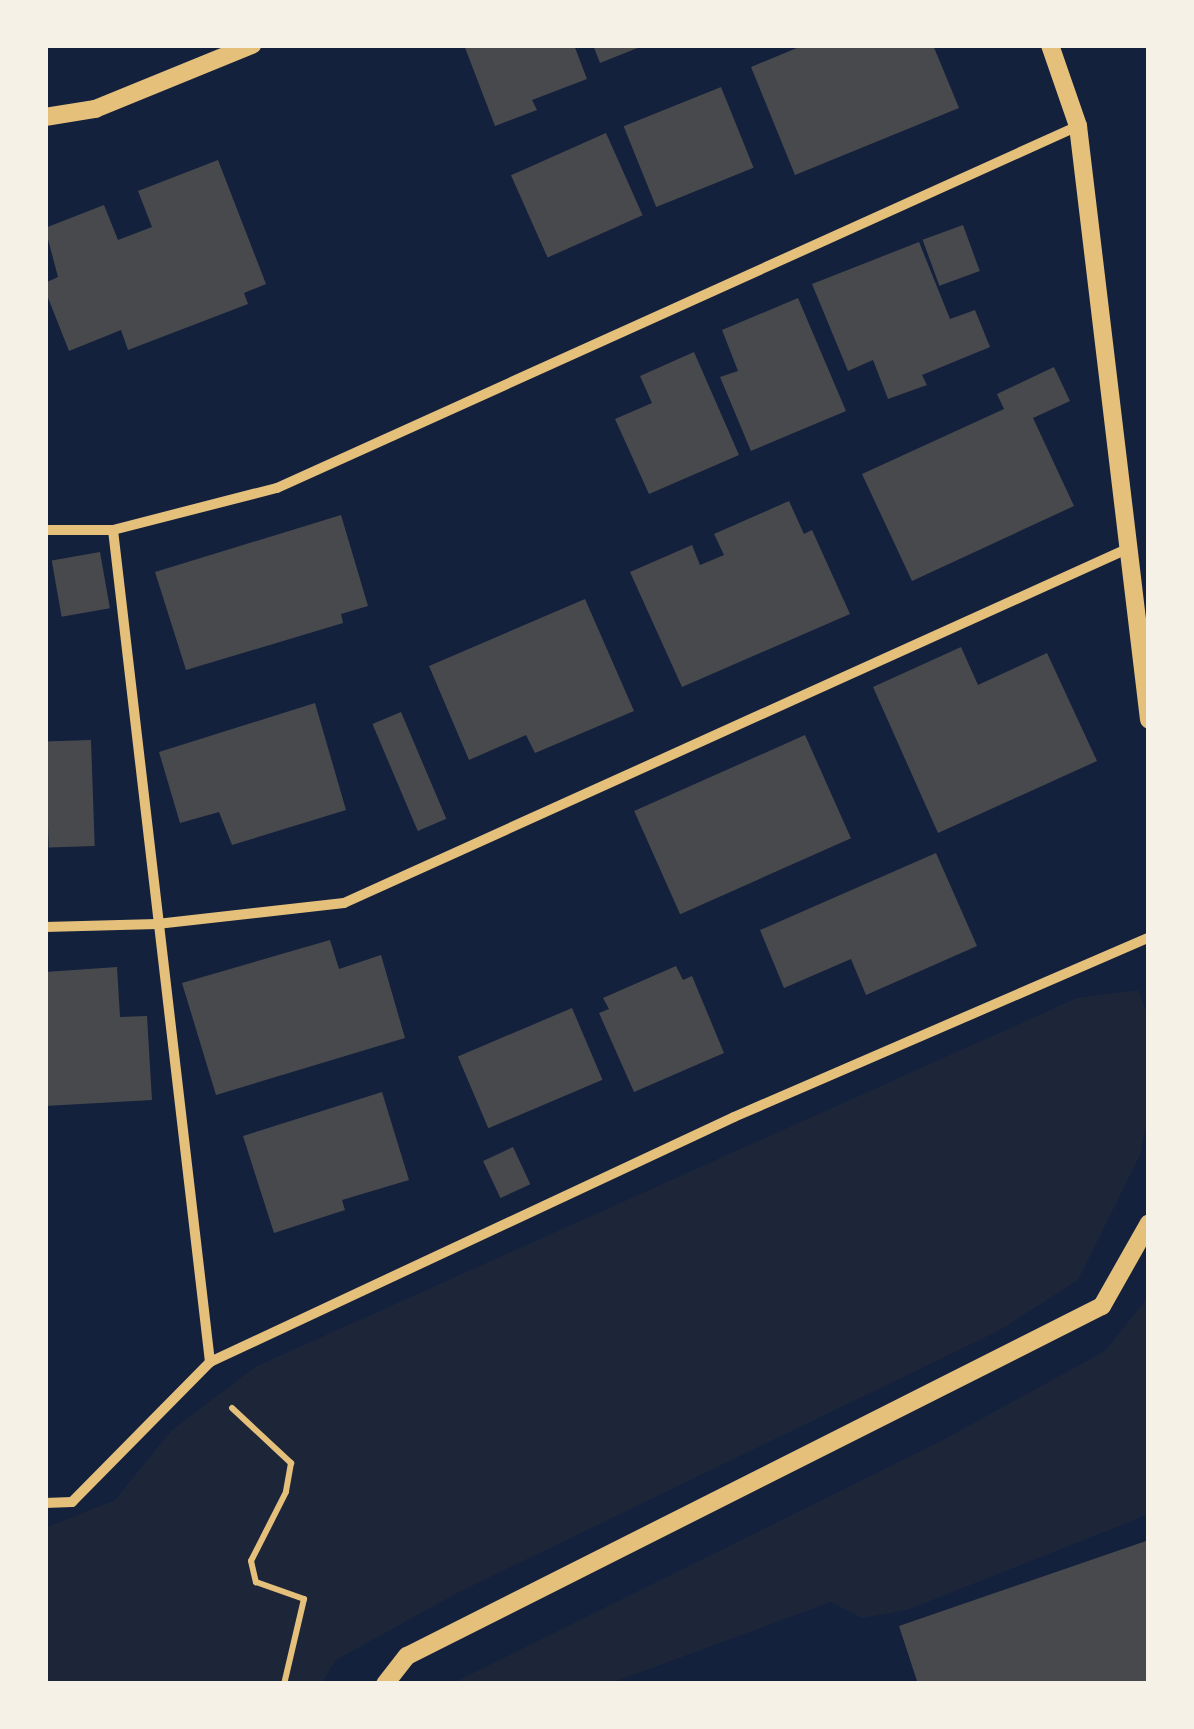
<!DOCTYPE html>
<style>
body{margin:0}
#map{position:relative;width:1194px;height:1729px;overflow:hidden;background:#14213d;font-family:"Fira Sans",sans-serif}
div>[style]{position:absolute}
.green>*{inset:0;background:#1d2539}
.building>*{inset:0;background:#48494c;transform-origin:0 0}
.path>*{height:6px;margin:-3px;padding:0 3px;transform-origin:3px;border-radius:3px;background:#e5c07b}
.minor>*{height:10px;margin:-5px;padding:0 5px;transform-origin:5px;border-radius:5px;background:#e5c07b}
.tertiary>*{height:18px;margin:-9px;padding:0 9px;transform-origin:9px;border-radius:9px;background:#e5c07b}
span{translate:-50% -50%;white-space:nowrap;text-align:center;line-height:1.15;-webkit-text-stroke:10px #f6f1e7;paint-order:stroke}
.frame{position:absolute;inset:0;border:48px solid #f6f1e7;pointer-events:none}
</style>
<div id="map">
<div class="green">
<i style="clip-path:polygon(1138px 990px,1149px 1019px,1149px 1111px,1140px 1155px,1078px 1280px,998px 1331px,459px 1592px,336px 1660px,321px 1684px,45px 1684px,45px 1528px,115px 1500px,171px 1431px,255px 1367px,1077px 998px)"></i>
<i style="clip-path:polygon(1149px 1296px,1149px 1514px,907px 1610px,862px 1618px,831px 1602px,608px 1684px,451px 1684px,945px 1439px,1105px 1351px)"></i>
</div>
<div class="building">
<i style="clip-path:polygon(464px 45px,574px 45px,587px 79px,532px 100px,537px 110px,495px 126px)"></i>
<i style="clip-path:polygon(593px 45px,645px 45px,600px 63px)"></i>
<i style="clip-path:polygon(804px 45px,933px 45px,959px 108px,795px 175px,751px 67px)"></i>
<i style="left:721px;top:87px;width:87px;height:105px;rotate:68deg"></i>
<i style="left:606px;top:133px;width:90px;height:104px;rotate:66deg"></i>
<i style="clip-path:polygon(218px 160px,266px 284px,244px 293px,248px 304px,128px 350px,121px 330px,69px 351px,45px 290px,45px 283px,58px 277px,45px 228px,104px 205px,118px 240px,152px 227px,138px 191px)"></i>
<i style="left:963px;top:225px;width:49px;height:43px;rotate:70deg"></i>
<i style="clip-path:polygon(919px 242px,950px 319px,975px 310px,990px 347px,922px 375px,927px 385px,888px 399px,873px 360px,848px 371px,812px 284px)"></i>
<i style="clip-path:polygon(798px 298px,846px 411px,751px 451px,720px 377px,738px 371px,722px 330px)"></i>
<i style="clip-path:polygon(694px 352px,739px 455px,649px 494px,615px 419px,652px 403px,640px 376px)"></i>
<i style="clip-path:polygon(1054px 367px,1070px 401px,1033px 418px,1074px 506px,912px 581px,862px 474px,1004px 409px,997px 394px)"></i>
<i style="clip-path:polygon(789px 501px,804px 534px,812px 530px,850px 614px,682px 687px,630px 572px,692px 545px,700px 565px,724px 555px,714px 534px)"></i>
<i style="clip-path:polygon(341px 515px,368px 606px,341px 614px,343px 623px,186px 670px,155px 572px)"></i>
<i style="left:100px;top:552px;width:57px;height:49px;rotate:80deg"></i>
<i style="clip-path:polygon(585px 599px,634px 711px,535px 753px,526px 735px,469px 760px,429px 666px)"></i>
<i style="clip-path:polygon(961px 647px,978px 685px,1047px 653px,1097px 761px,938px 833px,873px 687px)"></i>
<i style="clip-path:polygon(315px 703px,346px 810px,232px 845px,219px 812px,180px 823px,159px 752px)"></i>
<i style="left:401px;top:712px;width:116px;height:31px;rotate:67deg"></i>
<i style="left:805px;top:735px;width:113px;height:187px;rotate:66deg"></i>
<i style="left:91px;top:740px;width:106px;height:46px;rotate:88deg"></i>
<i style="clip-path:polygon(936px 853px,977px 946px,866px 995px,851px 959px,784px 988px,760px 930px)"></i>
<i style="clip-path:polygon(330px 940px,339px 969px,381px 955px,405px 1038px,216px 1095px,182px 983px)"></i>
<i style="clip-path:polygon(676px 966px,683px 980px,692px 976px,724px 1053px,634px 1092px,599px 1013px,609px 1009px,603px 998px)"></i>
<i style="clip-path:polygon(117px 967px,120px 1017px,147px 1016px,152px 1100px,45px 1106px,45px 972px)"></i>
<i style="left:572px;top:1008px;width:78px;height:124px;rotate:67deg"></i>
<i style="clip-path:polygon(382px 1092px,409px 1180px,342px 1200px,345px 1210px,274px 1233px,243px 1136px)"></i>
<i style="left:513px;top:1147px;width:41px;height:33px;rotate:65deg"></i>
<i style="clip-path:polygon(1149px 1540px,1149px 1684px,918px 1684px,899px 1626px)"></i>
</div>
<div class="path">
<i style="left:232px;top:1408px;width:81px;rotate:43deg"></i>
<i style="left:291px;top:1463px;width:29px;rotate:100deg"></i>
<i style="left:286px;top:1492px;width:77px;rotate:116.9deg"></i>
<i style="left:251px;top:1561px;width:22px;rotate:77deg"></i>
<i style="left:256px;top:1582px;width:51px;rotate:19.5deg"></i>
<i style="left:304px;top:1599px;width:87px;rotate:103.2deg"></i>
</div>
<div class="minor">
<i style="left:45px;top:530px;width:68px"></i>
<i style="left:113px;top:530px;width:169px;rotate:-14.4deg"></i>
<i style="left:277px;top:488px;width:879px;rotate:-24.32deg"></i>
<i style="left:113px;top:530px;width:838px;rotate:83.35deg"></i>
<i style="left:45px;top:927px;width:112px;rotate:-1.5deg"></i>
<i style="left:157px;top:924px;width:188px;rotate:-6.4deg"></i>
<i style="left:344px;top:903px;width:859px;rotate:-24.33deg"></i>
<i style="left:45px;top:1503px;width:27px;rotate:-2deg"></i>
<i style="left:72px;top:1502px;width:197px;rotate:-45.4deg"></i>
<i style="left:210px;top:1362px;width:578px;rotate:-25.06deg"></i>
<i style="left:734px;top:1117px;width:452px;rotate:-23.4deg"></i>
</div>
<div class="tertiary">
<i style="left:1050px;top:45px;width:86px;rotate:70.9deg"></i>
<i style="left:1078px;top:126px;width:598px;rotate:83.18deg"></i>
<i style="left:45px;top:117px;width:51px;rotate:-9.1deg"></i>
<i style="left:95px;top:109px;width:170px;rotate:-22.2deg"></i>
<i style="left:385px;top:1684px;width:36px;rotate:-52deg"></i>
<i style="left:407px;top:1656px;width:778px;rotate:-26.73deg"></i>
<i style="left:1102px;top:1306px;width:95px;rotate:-60.5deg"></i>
</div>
<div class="frame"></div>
</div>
